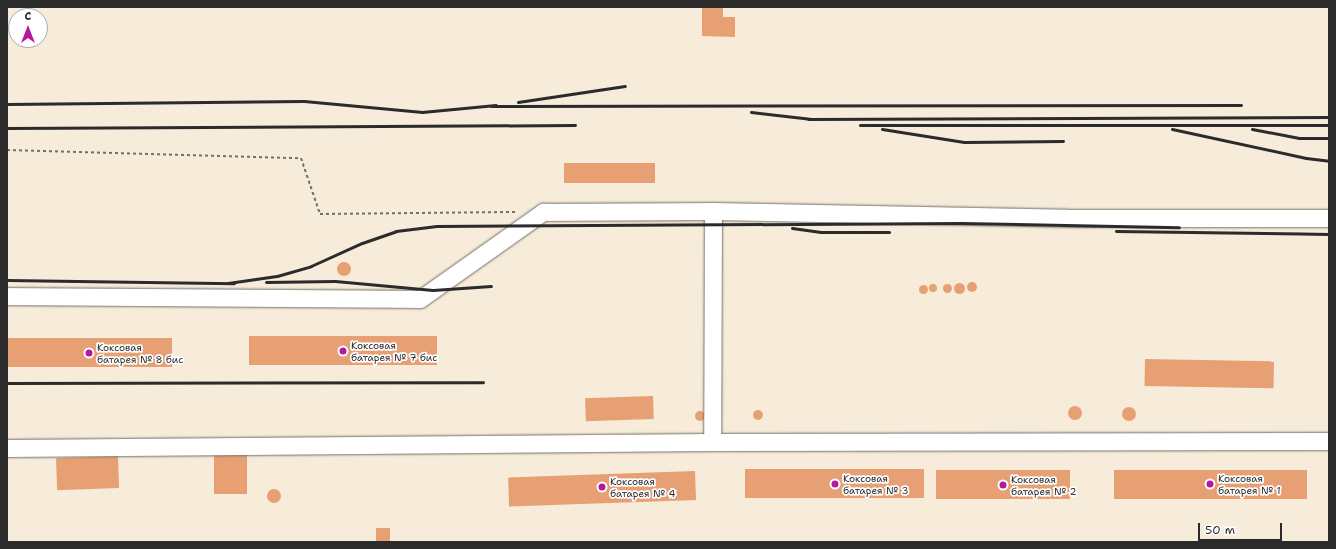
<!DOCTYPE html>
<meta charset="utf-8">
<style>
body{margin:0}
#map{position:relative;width:1336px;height:549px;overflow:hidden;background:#f7ebd9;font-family:"Shantell Sans",sans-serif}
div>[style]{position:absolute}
.building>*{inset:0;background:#e7a074;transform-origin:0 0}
.round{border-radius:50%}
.path>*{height:2px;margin-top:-1px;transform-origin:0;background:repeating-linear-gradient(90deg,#726e68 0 3px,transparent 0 6px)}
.roads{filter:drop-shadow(0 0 1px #726e68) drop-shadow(0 0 1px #726e68)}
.minor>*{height:17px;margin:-8.5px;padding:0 8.5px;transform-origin:8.5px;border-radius:8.5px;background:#fff}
.rail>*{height:3px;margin:-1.5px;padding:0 1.5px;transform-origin:1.5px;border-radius:1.5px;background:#2b2b2b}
.dots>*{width:11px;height:11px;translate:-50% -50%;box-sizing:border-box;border:2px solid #fff;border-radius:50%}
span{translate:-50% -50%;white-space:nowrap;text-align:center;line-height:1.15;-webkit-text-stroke:3.5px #fff;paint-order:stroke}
.poi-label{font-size:10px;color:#2b2b2b}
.left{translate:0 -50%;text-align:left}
.frame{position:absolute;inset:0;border:8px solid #2b2b2b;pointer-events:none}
.north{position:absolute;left:8px;top:8px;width:40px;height:40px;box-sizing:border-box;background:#fff;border:1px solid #aaa;border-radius:50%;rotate:0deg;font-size:11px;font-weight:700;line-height:16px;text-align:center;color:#2b2b2b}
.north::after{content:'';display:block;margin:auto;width:14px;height:18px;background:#b5179e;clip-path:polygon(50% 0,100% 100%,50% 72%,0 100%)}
.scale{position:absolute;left:1198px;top:523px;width:84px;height:18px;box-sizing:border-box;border:2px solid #2b2b2b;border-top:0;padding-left:5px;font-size:12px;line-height:14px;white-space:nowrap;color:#2b2b2b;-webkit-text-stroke:3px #fff;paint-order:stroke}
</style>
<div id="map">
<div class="building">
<i style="clip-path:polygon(702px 7px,723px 7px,723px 17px,735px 17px,735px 37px,702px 36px)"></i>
<i style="left:564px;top:163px;width:91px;height:20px"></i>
<i class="round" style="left:337px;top:262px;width:14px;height:14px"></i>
<i class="round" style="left:967px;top:282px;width:10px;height:10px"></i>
<i class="round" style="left:953.5px;top:282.5px;width:11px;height:11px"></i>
<i class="round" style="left:942.5px;top:283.5px;width:9px;height:9px"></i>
<i class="round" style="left:929px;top:284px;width:8px;height:8px"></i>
<i class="round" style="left:918.5px;top:284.5px;width:9px;height:9px"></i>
<i style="left:437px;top:336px;width:29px;height:188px;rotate:90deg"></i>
<i style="left:172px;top:338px;width:29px;height:165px;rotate:90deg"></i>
<i style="left:1145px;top:359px;width:129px;height:27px;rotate:1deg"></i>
<i style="left:653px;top:396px;width:23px;height:68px;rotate:88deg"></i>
<i class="round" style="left:1068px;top:406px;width:14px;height:14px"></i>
<i class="round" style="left:1122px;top:407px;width:14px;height:14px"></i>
<i class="round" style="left:753px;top:410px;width:10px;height:10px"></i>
<i class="round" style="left:695px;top:411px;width:10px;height:10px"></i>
<i style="left:214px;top:455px;width:33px;height:39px"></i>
<i style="left:118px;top:456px;width:32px;height:62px;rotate:88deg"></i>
<i style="left:924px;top:469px;width:29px;height:179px;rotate:90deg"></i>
<i style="left:1070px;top:470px;width:29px;height:134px;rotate:90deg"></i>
<i style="left:1114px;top:470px;width:193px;height:29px"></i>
<i style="left:695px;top:471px;width:29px;height:187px;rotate:88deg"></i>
<i class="round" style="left:267px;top:489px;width:14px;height:14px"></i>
<i style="left:376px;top:528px;width:14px;height:14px"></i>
</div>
<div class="path">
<i style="left:7px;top:150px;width:294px;rotate:1.6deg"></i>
<i style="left:301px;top:158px;width:59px;rotate:71.3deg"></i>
<i style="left:320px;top:214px;width:198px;rotate:-0.6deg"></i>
</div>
<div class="roads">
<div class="minor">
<i style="left:713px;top:211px;width:354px;rotate:1.1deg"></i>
<i style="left:1067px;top:218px;width:262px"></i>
<i style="left:7px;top:296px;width:413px;rotate:0.4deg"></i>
<i style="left:420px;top:299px;width:151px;rotate:-35.3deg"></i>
<i style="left:543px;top:212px;width:170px;rotate:-0.3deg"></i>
<i style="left:713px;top:211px;width:231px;rotate:90.2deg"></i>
<i style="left:7px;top:448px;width:705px;rotate:-0.49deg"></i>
<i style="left:712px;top:442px;width:617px;rotate:-0.09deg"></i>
</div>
</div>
<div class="rail">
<i style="left:518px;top:102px;width:108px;rotate:-8.5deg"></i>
<i style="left:7px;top:104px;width:297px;rotate:-0.6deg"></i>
<i style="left:304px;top:101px;width:119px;rotate:5.3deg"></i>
<i style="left:422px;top:112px;width:74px;rotate:-5.4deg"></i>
<i style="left:491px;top:106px;width:750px;rotate:-0.08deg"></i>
<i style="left:751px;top:112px;width:61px;rotate:6.5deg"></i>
<i style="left:808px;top:119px;width:521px;rotate:-0.22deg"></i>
<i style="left:860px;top:125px;width:469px"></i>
<i style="left:7px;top:128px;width:568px;rotate:-0.3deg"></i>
<i style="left:882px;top:129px;width:83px;rotate:9deg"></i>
<i style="left:964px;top:142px;width:99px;rotate:-0.6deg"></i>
<i style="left:1172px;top:129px;width:137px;rotate:12.2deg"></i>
<i style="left:1306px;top:158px;width:23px;rotate:7deg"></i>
<i style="left:1252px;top:129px;width:48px;rotate:10.8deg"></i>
<i style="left:1299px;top:138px;width:30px"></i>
<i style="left:792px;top:228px;width:29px;rotate:8deg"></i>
<i style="left:821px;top:232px;width:68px"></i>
<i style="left:1116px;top:231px;width:213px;rotate:0.8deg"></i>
<i style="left:7px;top:280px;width:227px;rotate:0.8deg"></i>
<i style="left:266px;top:282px;width:69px;rotate:-0.8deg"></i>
<i style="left:335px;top:281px;width:98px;rotate:5.2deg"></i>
<i style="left:433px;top:290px;width:58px;rotate:-3.9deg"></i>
<i style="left:228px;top:283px;width:49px;rotate:-8.1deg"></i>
<i style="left:277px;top:276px;width:35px;rotate:-16deg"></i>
<i style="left:311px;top:266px;width:56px;rotate:-24.3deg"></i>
<i style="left:362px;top:243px;width:36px;rotate:-19deg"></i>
<i style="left:396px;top:231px;width:41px;rotate:-7deg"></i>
<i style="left:437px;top:226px;width:524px;rotate:-0.33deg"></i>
<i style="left:961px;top:223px;width:218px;rotate:1.1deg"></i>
<i style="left:7px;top:383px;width:476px;rotate:-0.1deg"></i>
</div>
<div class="dots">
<i style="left:343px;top:351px;background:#b5179e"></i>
<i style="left:89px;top:353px;background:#b5179e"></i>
<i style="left:835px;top:484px;background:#b5179e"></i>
<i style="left:1210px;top:484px;background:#b5179e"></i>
<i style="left:1003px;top:485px;background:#b5179e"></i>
<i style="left:602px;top:487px;background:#b5179e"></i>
</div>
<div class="poi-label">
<span class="left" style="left:351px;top:351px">Коксовая<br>батарея № 7 бис</span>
<span class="left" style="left:97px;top:353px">Коксовая<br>батарея № 8 бис</span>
<span class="left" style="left:843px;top:484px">Коксовая<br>батарея № 3</span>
<span class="left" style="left:1218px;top:484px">Коксовая<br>батарея № 1</span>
<span class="left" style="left:1011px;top:485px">Коксовая<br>батарея № 2</span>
<span class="left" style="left:610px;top:487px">Коксовая<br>батарея № 4</span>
</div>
<div class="frame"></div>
<div class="north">С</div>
<div class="scale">50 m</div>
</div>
